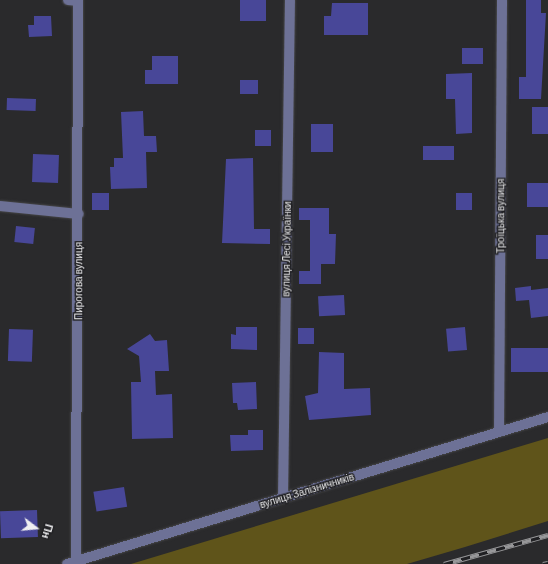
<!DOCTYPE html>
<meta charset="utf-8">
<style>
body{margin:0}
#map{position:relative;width:548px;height:564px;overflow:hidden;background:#2a2a2c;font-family:Barlow,sans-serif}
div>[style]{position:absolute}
.forest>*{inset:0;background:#5f541a}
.building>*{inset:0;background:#484798;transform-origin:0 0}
.roads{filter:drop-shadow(0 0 1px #464648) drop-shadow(0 0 1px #464648)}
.minor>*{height:10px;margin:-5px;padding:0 5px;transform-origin:5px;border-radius:5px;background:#6d7196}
.rail>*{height:4.5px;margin-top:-2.25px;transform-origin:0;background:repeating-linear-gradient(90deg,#202023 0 9px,#979799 0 18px);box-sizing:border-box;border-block:1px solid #979799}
span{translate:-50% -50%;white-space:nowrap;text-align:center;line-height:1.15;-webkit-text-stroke:3px #202023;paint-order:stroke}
.street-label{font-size:10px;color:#efeff1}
.north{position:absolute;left:16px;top:508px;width:40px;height:40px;-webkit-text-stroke:3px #202023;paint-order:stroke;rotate:106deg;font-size:11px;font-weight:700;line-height:16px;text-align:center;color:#efeff1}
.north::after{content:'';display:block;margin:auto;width:14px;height:18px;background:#efeff1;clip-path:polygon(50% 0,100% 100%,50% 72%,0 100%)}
</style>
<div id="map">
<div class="forest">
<i style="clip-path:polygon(548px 438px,548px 521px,465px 547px,407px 564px,131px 564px)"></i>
</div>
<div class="building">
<i style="left:240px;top:0;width:26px;height:21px"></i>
<i style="clip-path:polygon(526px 0,541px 0,541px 13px,546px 13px,541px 99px,519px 99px,519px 77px,526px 77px)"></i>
<i style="clip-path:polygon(332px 3px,368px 3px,368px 35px,324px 35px,324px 16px,331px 16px)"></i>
<i style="clip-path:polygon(34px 16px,51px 16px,52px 36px,29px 37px,28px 25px,34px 25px)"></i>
<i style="left:462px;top:48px;width:21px;height:16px"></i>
<i style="clip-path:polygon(152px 56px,178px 56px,178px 84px,145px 84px,145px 70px,152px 70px)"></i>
<i style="clip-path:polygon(472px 73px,472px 133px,456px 134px,455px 99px,446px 99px,446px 74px)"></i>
<i style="left:240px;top:80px;width:18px;height:14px"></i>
<i style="left:7px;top:98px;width:29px;height:12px;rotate:2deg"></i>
<i style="left:532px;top:107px;width:16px;height:27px"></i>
<i style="clip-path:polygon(143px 111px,144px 136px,156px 136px,157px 152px,146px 152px,147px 188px,111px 189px,110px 167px,114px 167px,114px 158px,123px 158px,121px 112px)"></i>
<i style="left:311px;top:124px;width:22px;height:28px"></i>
<i style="left:255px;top:130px;width:16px;height:16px"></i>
<i style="left:423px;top:146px;width:31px;height:14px"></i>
<i style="left:33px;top:154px;width:26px;height:28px;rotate:2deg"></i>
<i style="clip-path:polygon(253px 158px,254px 229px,270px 229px,270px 244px,222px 243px,226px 159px)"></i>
<i style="left:548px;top:183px;width:24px;height:21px;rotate:90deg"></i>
<i style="left:92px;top:193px;width:17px;height:17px"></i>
<i style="left:456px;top:193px;width:16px;height:17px"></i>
<i style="clip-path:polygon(299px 208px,329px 208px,329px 234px,336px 234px,335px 264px,321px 264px,321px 284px,299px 284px,299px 271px,310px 271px,310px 220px,299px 220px)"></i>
<i style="left:16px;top:226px;width:19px;height:16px;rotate:6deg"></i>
<i style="left:536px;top:235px;width:12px;height:24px"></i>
<i style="clip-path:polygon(531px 286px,531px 290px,548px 288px,548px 316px,531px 318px,529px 300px,516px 301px,515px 288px)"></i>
<i style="left:344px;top:295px;width:20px;height:26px;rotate:87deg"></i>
<i style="clip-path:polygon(236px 327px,257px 327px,257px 350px,231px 349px,231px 334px,236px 335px)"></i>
<i style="left:465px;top:327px;width:23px;height:19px;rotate:85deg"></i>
<i style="left:298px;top:328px;width:16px;height:16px"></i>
<i style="left:9px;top:329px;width:24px;height:32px;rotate:2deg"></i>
<i style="clip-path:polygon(150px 334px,155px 341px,167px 340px,169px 371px,155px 371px,156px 395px,172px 394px,173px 438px,132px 439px,131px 382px,141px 382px,139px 356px,127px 349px)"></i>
<i style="left:548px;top:348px;width:24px;height:37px;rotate:90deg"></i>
<i style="clip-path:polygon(319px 352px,344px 353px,344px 389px,370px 388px,371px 415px,309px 420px,305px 396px,318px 393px)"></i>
<i style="clip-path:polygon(256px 382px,257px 409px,238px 410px,237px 403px,233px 403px,232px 383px)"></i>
<i style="clip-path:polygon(248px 430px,263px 430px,263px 450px,231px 451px,230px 435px,248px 435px)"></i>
<i style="left:124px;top:487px;width:20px;height:31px;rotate:81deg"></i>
<i style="left:37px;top:510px;width:27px;height:37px;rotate:88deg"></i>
</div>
<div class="roads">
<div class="minor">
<i style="left:68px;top:0;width:10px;rotate:6deg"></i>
<i style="left:0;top:206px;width:79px;rotate:5.8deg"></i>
<i style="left:499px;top:432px;width:432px;rotate:-89.6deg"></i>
<i style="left:283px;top:498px;width:498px;rotate:-89.2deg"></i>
<i style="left:76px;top:561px;width:561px;rotate:-89.8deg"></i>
<i style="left:67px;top:564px;width:503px;rotate:-16.99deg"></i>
</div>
</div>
<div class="rail">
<i style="left:444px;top:564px;width:108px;rotate:-15.6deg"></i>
<i style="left:543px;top:564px;width:5px;rotate:-11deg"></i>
</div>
<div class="street-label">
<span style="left:501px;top:216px;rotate:-90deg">Троїцька вулиця</span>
<span style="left:287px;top:249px;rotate:-89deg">вулиця Лесі Українки</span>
<span style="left:79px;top:281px;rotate:-90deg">Пирогова вулиця</span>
<span style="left:307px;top:491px;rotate:-17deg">вулиця Залізничників</span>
</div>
<div class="north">Пн</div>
</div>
